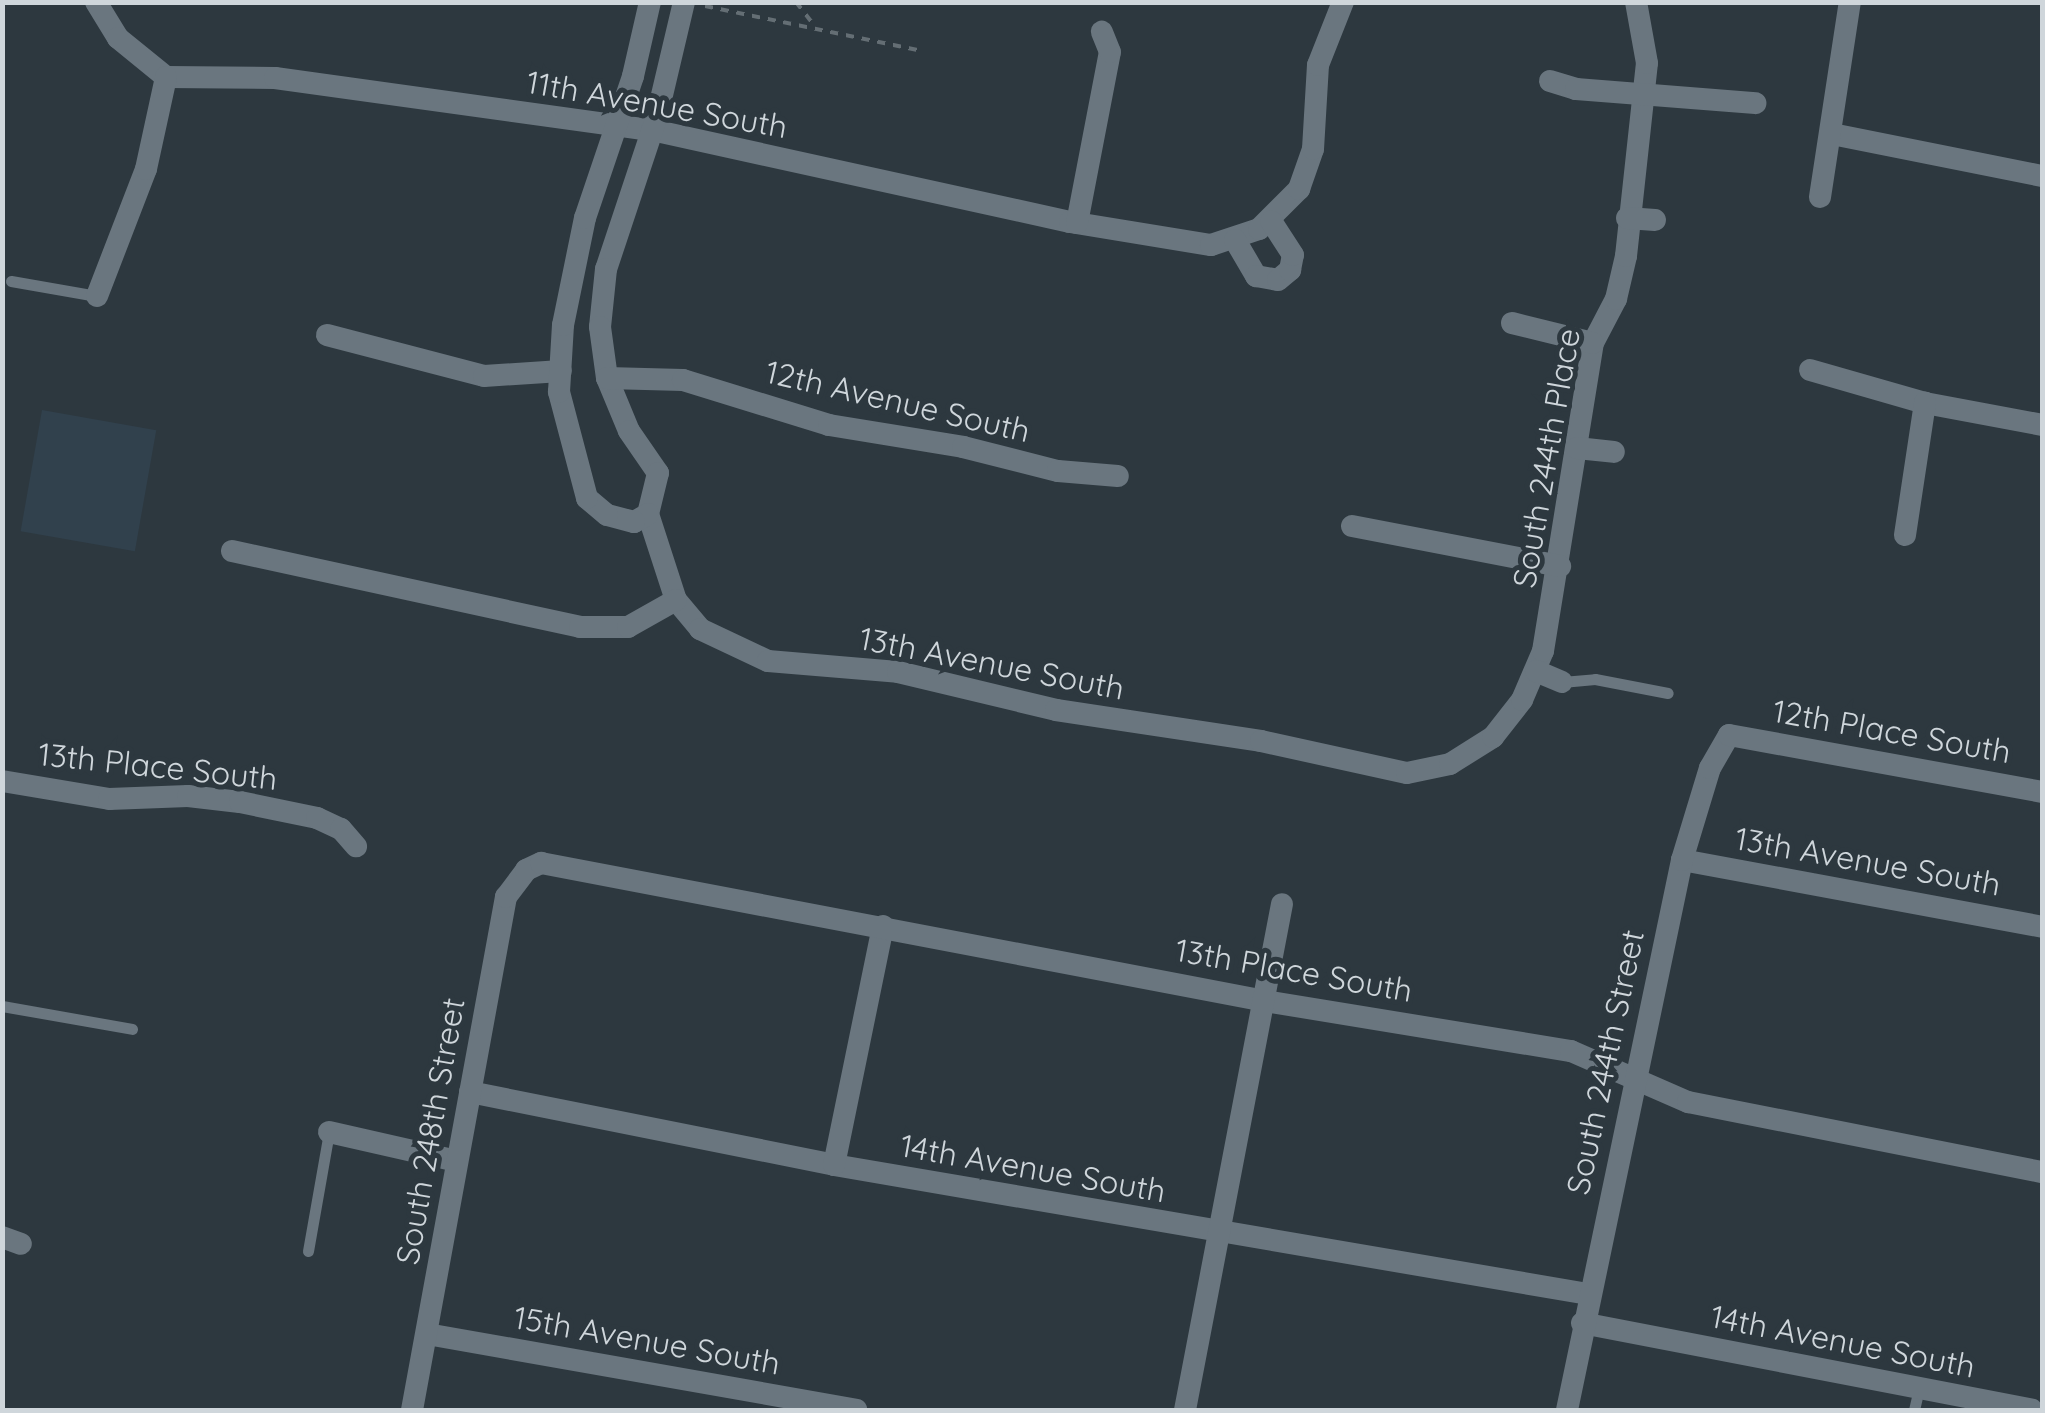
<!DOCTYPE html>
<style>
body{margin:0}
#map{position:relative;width:2045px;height:1413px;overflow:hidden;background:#2d383f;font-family:Quicksand,sans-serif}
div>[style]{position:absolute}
.built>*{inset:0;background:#31414d;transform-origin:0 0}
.path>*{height:4px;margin-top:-2px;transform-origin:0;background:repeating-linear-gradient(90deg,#646e74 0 8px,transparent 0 16px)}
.lane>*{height:11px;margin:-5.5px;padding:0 5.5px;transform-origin:5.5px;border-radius:5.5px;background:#6a767f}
.street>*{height:22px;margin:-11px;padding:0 11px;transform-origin:11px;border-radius:11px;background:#6a767f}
span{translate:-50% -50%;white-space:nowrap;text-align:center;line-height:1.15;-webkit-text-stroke:10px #2d383f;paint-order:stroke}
.street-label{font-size:32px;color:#cfd6db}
.frame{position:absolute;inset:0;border:5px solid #cfd6db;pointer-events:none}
</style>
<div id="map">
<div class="built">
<i style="left:42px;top:410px;width:116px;height:123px;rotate:10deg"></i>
</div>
<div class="path">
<i style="left:796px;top:2px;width:31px;rotate:52deg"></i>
<i style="left:705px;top:6px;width:217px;rotate:11.7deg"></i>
</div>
<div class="lane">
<i style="left:11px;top:281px;width:87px;rotate:9.9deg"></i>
<i style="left:1562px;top:682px;width:33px;rotate:-5deg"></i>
<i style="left:1595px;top:679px;width:74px;rotate:10.9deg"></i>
<i style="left:2px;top:1006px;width:132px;rotate:10deg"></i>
<i style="left:308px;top:1251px;width:121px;rotate:-80deg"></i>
<i style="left:1914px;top:1410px;width:22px;rotate:-77deg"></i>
</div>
<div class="street">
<i style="left:96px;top:2px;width:42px;rotate:58.6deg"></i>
<i style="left:118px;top:38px;width:62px;rotate:39.1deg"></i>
<i style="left:166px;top:77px;width:109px;rotate:0.5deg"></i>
<i style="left:275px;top:78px;width:381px;rotate:7.9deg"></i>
<i style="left:652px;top:130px;width:428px;rotate:12.4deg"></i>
<i style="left:1070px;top:222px;width:143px;rotate:9.3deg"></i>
<i style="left:1211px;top:245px;width:51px;rotate:-18.4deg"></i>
<i style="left:1259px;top:229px;width:57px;rotate:-45deg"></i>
<i style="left:1299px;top:189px;width:42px;rotate:-70.7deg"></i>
<i style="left:1313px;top:149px;width:84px;rotate:-86.6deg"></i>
<i style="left:1318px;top:65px;width:68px;rotate:-68.4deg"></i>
<i style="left:684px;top:2px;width:117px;rotate:103.3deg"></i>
<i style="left:657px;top:116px;width:161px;rotate:108.4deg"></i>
<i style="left:606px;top:269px;width:58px;rotate:95.9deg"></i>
<i style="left:600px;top:327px;width:51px;rotate:82.2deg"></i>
<i style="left:607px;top:378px;width:57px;rotate:67.5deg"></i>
<i style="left:629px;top:431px;width:51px;rotate:55.4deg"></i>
<i style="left:658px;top:473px;width:42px;rotate:103.7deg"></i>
<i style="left:648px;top:514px;width:90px;rotate:72deg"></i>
<i style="left:676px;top:600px;width:38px;rotate:50deg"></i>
<i style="left:700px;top:629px;width:75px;rotate:25.2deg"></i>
<i style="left:768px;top:661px;width:130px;rotate:4.8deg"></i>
<i style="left:898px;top:672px;width:163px;rotate:13.5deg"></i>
<i style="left:1056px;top:710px;width:207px;rotate:8.6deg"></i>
<i style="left:1261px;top:741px;width:149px;rotate:12.4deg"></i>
<i style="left:1407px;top:773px;width:44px;rotate:-11.8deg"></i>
<i style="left:1450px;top:764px;width:51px;rotate:-32.1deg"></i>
<i style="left:1493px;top:737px;width:47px;rotate:-51.9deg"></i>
<i style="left:1522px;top:700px;width:53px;rotate:-66.8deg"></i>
<i style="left:1543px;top:651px;width:312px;rotate:-80.8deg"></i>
<i style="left:1593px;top:343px;width:50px;rotate:-62.4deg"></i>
<i style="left:1616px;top:299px;width:44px;rotate:-76.9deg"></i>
<i style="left:1626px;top:256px;width:194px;rotate:-83.8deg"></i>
<i style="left:1647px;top:63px;width:62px;rotate:-100.2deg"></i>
<i style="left:1550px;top:81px;width:27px;rotate:17deg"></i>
<i style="left:1576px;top:89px;width:180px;rotate:4.5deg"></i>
<i style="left:1832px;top:134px;width:214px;rotate:11.3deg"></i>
<i style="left:1820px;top:197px;width:197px;rotate:-81.3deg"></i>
<i style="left:1627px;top:218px;width:28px;rotate:4deg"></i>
<i style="left:1077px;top:223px;width:174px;rotate:-79.1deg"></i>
<i style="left:1110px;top:52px;width:22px;rotate:-112deg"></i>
<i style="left:1235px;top:240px;width:42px;rotate:59.7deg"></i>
<i style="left:1256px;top:276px;width:22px;rotate:10deg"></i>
<i style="left:1278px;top:280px;width:16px;rotate:-40deg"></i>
<i style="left:1290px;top:270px;width:15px;rotate:-79deg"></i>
<i style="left:1293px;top:255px;width:40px;rotate:-122.9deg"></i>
<i style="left:97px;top:296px;width:136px;rotate:-68.9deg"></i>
<i style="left:146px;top:169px;width:94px;rotate:-77.7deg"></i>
<i style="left:1512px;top:323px;width:83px;rotate:13.9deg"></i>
<i style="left:327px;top:335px;width:162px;rotate:14.6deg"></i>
<i style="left:484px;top:376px;width:77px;rotate:-3.7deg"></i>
<i style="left:1810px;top:370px;width:120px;rotate:16deg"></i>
<i style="left:1925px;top:403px;width:119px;rotate:10.6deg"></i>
<i style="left:607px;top:378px;width:76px;rotate:1.5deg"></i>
<i style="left:683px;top:380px;width:153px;rotate:17.1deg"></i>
<i style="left:829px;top:425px;width:136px;rotate:9.3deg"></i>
<i style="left:963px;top:447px;width:98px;rotate:14.2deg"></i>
<i style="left:1058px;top:471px;width:60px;rotate:4.8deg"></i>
<i style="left:1577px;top:448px;width:37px;rotate:6deg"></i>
<i style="left:648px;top:514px;width:16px;rotate:150deg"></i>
<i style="left:634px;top:522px;width:28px;rotate:-165deg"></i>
<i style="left:607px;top:515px;width:26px;rotate:-140deg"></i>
<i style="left:587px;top:498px;width:110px;rotate:-104.8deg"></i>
<i style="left:559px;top:392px;width:67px;rotate:-86.6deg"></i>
<i style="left:563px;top:325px;width:109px;rotate:-78.4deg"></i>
<i style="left:585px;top:218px;width:150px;rotate:-71.3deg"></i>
<i style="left:633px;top:76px;width:76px;rotate:-77.1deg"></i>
<i style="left:1352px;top:526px;width:212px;rotate:10.9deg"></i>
<i style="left:1905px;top:535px;width:134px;rotate:-81.4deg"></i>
<i style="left:232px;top:551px;width:356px;rotate:12.3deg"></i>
<i style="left:580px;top:627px;width:48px"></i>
<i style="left:628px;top:627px;width:55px;rotate:-29.4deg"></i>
<i style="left:1536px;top:671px;width:28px;rotate:23deg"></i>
<i style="left:2px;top:781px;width:109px;rotate:9.5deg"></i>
<i style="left:109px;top:799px;width:79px;rotate:-2.2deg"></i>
<i style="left:188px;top:796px;width:52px;rotate:6.6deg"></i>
<i style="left:240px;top:802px;width:79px;rotate:11.7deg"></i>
<i style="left:317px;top:818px;width:26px;rotate:25deg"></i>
<i style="left:341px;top:829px;width:23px;rotate:49deg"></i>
<i style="left:1682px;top:860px;width:366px;rotate:10.5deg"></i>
<i style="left:470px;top:1092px;width:371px;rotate:11.3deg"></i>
<i style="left:834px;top:1165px;width:765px;rotate:9.71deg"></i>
<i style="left:329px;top:1132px;width:131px;rotate:12.8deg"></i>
<i style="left:834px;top:1165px;width:244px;rotate:-78.4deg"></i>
<i style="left:2px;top:1237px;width:20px;rotate:20deg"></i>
<i style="left:1582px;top:1323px;width:458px;rotate:10.9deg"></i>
<i style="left:427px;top:1334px;width:436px;rotate:10deg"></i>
<i style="left:412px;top:1410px;width:522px;rotate:-79.62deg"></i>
<i style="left:506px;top:897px;width:34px;rotate:-53deg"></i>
<i style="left:526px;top:870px;width:17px;rotate:-25deg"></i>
<i style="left:541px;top:863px;width:737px;rotate:10.79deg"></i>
<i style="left:1265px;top:1001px;width:310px;rotate:9.3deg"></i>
<i style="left:1571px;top:1051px;width:128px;rotate:23.6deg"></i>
<i style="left:1688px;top:1102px;width:361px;rotate:11.2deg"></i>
<i style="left:1185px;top:1410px;width:515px;rotate:-79.15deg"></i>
<i style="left:1567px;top:1410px;width:562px;rotate:-78.19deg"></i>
<i style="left:1682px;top:860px;width:96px;rotate:-73.1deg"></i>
<i style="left:1710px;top:768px;width:38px;rotate:-60deg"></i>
<i style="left:1729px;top:735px;width:318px;rotate:10.3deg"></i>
</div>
<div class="street-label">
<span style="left:657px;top:104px;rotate:10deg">11th Avenue South</span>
<span style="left:898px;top:401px;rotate:13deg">12th Avenue South</span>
<span style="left:1546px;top:458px;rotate:-80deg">South 244th Place</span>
<span style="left:992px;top:663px;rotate:11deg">13th Avenue South</span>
<span style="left:1892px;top:731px;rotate:10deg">12th Place South</span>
<span style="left:158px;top:766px;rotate:6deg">13th Place South</span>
<span style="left:1868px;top:861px;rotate:10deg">13th Avenue South</span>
<span style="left:1294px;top:970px;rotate:10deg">13th Place South</span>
<span style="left:1605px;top:1062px;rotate:-78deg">South 244th Street</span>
<span style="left:430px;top:1131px;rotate:-80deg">South 248th Street</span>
<span style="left:1033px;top:1168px;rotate:10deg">14th Avenue South</span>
<span style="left:647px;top:1340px;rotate:10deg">15th Avenue South</span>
<span style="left:1843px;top:1341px;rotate:11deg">14th Avenue South</span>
</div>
<div class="frame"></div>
</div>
